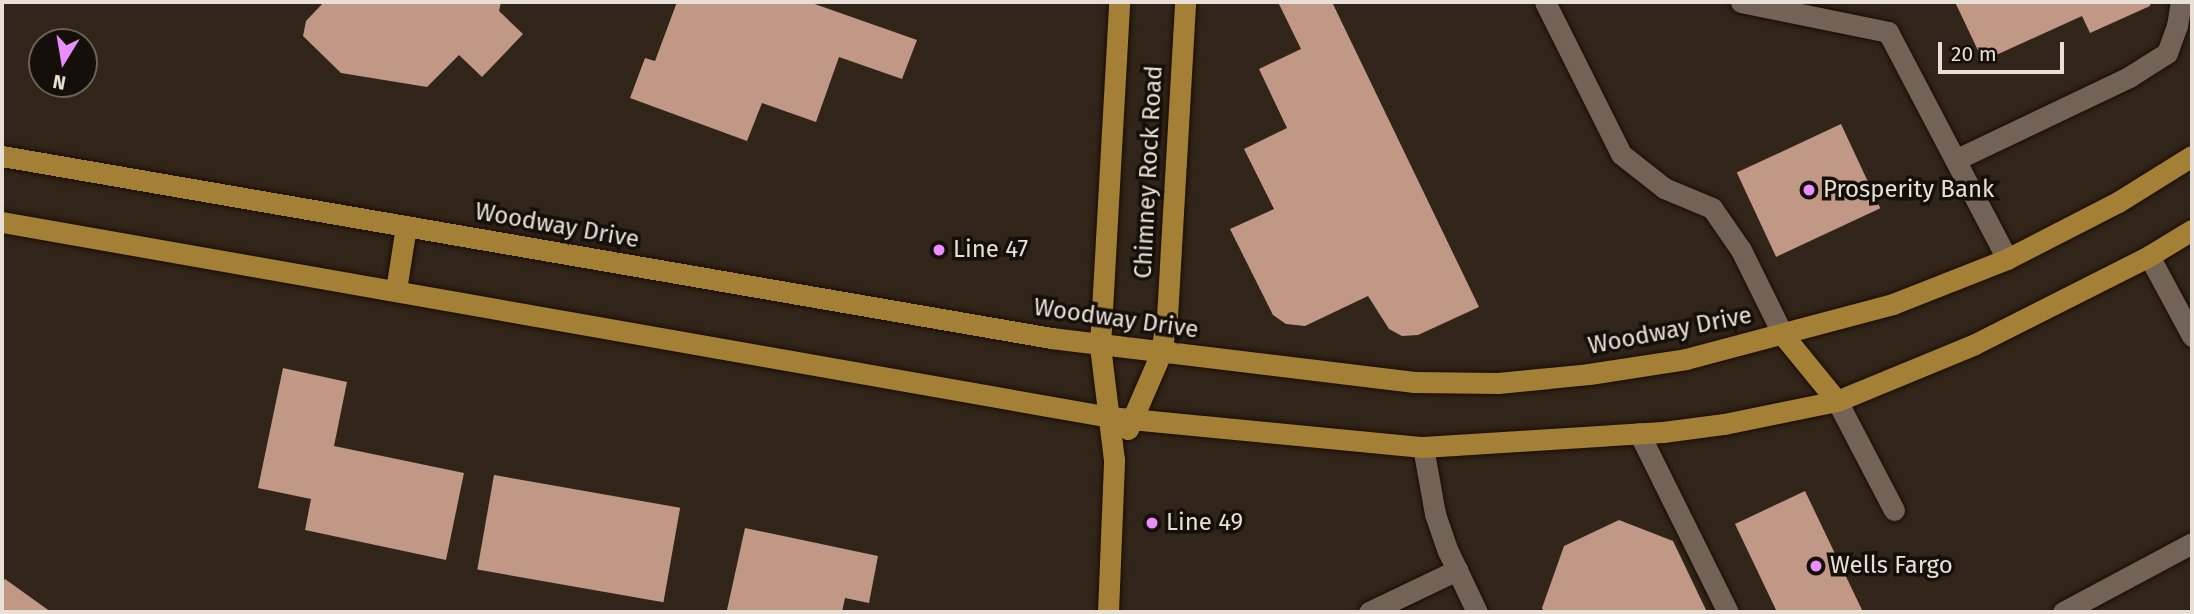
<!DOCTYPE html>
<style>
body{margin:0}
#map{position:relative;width:2194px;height:614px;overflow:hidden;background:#312418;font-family:"Fira Sans",sans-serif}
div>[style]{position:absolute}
.building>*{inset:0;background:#c19786;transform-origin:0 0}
.roads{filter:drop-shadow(0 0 2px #190d04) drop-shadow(0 0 2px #190d04)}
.minor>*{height:21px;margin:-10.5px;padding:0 10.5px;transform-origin:10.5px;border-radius:10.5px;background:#736356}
.major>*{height:21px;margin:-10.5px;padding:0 10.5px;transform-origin:10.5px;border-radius:10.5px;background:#a48037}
.dots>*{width:19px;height:19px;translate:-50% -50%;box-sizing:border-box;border:4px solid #140f09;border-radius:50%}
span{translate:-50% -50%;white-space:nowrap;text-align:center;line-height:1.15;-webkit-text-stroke:7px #140f09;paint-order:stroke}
.street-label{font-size:24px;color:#e8dfd7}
.poi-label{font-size:24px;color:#e8dfd7}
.left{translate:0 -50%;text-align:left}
.frame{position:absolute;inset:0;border:4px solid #e8dfd7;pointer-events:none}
.north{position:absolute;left:28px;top:28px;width:70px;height:70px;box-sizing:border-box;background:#140f09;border:2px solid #69625b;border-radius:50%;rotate:191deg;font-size:19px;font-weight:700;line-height:28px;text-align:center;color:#e8dfd7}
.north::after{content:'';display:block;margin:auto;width:24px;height:32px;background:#ea8dfd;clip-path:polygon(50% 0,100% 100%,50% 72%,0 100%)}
.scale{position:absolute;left:1938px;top:42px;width:126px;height:32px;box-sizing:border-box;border:4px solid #e8dfd7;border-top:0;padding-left:9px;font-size:21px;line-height:24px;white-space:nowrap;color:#e8dfd7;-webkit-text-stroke:5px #140f09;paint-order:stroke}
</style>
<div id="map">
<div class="building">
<i style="clip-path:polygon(324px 2px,501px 2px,499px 11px,523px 34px,482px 77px,459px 55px,427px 87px,341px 73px,303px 36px,306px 21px)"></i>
<i style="clip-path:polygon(677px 2px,809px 2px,917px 40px,902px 79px,839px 57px,816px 122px,762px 103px,747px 141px,630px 98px,645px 58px,655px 61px)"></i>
<i style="clip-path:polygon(1278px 2px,1332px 2px,1479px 307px,1418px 335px,1402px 336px,1389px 329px,1368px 296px,1305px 326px,1286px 324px,1273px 315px,1230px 229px,1274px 209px,1244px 149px,1287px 128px,1259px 69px,1301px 49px)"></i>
<i style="clip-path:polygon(1955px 2px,2151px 2px,2150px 6px,2090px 33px,2082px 16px,1983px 61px)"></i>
<i style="left:1841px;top:124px;width:93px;height:115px;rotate:65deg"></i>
<i style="clip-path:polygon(283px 368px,347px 382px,334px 446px,464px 473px,446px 560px,305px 530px,311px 499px,258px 488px)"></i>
<i style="left:494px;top:475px;width:189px;height:96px;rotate:10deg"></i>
<i style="clip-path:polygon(1805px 491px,1863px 612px,1777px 612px,1735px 524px)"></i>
<i style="clip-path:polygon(1619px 520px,1673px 541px,1707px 612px,1544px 612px,1542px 608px,1564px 546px)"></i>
<i style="clip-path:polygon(745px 528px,878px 556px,869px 603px,845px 598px,842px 612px,727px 610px)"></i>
<i style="clip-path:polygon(5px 579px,51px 612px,2px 612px,2px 583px)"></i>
</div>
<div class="roads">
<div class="minor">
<i style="left:1545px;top:2px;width:170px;rotate:63.4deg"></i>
<i style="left:1621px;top:154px;width:55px;rotate:38.3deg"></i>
<i style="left:1664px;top:188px;width:52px;rotate:22.6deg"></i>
<i style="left:1712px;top:208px;width:51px;rotate:55.4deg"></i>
<i style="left:1741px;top:250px;width:95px;rotate:63.7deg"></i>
<i style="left:1741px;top:2px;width:150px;rotate:11.5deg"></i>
<i style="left:1888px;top:32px;width:256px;rotate:62.3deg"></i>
<i style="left:1955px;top:160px;width:193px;rotate:-25.5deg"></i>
<i style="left:2129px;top:77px;width:45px;rotate:-32.3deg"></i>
<i style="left:2167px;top:53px;width:29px;rotate:-70deg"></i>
<i style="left:2177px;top:26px;width:24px;rotate:-81deg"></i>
<i style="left:2149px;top:256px;width:91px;rotate:61.7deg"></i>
<i style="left:1837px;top:401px;width:123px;rotate:62.4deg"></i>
<i style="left:1639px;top:433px;width:200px;rotate:63.6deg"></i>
<i style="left:1423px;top:447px;width:68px;rotate:79.8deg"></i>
<i style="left:1435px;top:514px;width:39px;rotate:71deg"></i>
<i style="left:1448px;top:551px;width:68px;rotate:64.6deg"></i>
<i style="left:1369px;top:612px;width:98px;rotate:-25.5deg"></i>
<i style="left:2063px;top:612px;width:146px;rotate:-28.1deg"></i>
</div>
<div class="major">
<i style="left:2px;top:156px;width:1065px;rotate:9.84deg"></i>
<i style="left:1051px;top:338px;width:366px;rotate:6.9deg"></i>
<i style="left:1414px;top:382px;width:84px;rotate:0.7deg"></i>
<i style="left:1498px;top:383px;width:91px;rotate:-5.6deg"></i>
<i style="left:1589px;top:374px;width:98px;rotate:-8.8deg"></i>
<i style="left:1686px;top:359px;width:214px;rotate:-14.9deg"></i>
<i style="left:1893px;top:304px;width:123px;rotate:-21.5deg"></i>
<i style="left:2007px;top:259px;width:125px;rotate:-27.2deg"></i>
<i style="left:2118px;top:202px;width:87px;rotate:-31.9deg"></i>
<i style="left:2px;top:222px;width:1125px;rotate:9.98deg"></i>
<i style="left:1110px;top:417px;width:314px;rotate:5.5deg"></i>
<i style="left:1423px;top:447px;width:240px;rotate:-3.6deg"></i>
<i style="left:1663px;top:432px;width:62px;rotate:-7.5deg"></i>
<i style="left:1724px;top:424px;width:115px;rotate:-11.5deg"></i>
<i style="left:1837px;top:401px;width:149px;rotate:-22.4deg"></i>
<i style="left:1975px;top:344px;width:195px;rotate:-26.8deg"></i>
<i style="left:2149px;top:256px;width:50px;rotate:-31.2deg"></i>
<i style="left:396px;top:290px;width:65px;rotate:-81.1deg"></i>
<i style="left:1783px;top:335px;width:85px;rotate:50.7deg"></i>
<i style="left:1128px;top:429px;width:83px;rotate:-66.5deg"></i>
<i style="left:1161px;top:353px;width:36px;rotate:-81deg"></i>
<i style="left:1167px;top:317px;width:316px;rotate:-86.7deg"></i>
<i style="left:1108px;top:612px;width:152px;rotate:-87.7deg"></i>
<i style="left:1114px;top:460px;width:115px;rotate:-97deg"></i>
<i style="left:1100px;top:346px;width:345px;rotate:-86.8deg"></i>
</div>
</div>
<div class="dots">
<i style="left:1809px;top:190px;background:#ea8dfd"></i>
<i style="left:939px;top:250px;background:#ea8dfd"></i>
<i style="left:1152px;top:523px;background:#ea8dfd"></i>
<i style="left:1816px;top:566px;background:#ea8dfd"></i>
</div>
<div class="street-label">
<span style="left:1149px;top:172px;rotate:-87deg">Chimney Rock Road</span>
<span style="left:557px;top:226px;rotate:10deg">Woodway Drive</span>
<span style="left:1116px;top:319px;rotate:8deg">Woodway Drive</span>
<span style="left:1670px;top:331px;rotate:-11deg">Woodway Drive</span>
</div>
<div class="poi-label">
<span class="left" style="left:1823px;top:190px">Prosperity Bank</span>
<span class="left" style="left:953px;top:250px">Line 47</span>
<span class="left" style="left:1166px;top:523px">Line 49</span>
<span class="left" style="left:1830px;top:566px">Wells Fargo</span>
</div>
<div class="frame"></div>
<div class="north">N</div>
<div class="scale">20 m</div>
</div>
